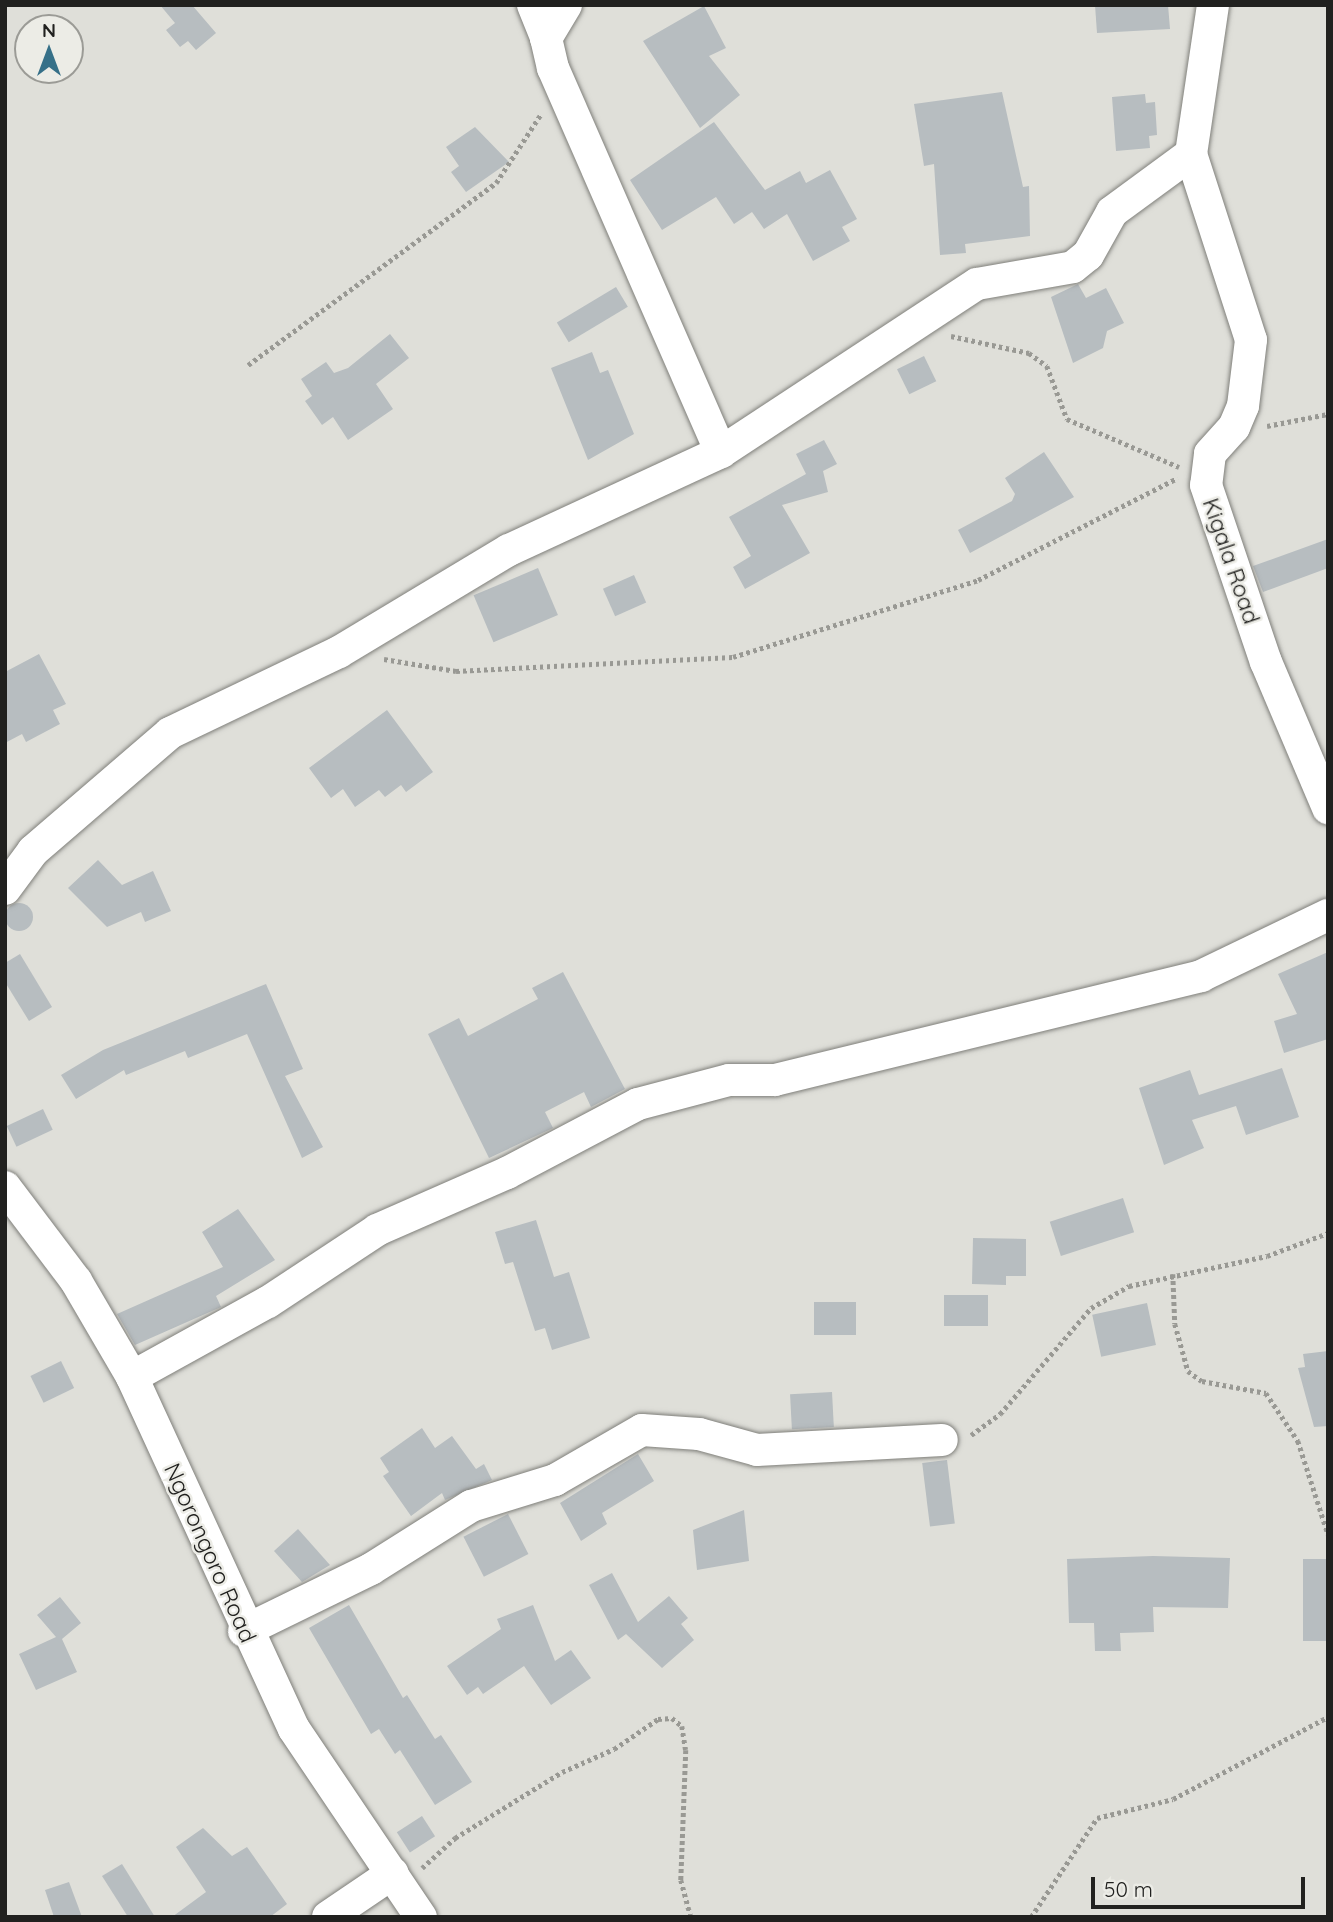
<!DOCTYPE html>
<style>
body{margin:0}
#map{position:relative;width:1333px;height:1922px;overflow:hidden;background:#dfdfd9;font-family:Quicksand,sans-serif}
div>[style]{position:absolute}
.building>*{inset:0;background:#b7bdc0;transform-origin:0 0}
.round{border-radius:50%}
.path>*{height:4.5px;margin-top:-2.25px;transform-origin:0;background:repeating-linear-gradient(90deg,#999994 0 3.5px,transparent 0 7px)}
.roads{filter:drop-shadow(0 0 2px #7f7f7a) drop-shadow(0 0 2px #7f7f7a)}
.street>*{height:32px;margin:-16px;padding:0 16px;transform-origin:16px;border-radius:16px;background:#fff}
span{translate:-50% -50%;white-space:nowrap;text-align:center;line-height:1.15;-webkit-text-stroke:5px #ecece6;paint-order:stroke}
.street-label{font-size:23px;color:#21211f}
.frame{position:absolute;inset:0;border:7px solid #21211f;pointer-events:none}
.north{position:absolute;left:14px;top:14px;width:70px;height:70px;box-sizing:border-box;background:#ecece6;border:2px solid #9b9b96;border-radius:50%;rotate:0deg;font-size:19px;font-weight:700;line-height:28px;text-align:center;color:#21211f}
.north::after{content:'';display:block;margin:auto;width:24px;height:32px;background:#367088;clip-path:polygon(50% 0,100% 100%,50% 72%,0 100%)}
.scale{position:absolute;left:1091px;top:1877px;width:214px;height:32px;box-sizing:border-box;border:4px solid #21211f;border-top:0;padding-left:9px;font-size:21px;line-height:24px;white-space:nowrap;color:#21211f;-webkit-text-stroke:5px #ecece6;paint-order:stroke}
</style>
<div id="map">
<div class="building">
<i style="clip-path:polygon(160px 5px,192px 5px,216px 33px,196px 50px,188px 41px,180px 47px,166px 30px,175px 23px)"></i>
<i style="clip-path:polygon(1095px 5px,1168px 5px,1170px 29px,1097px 33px)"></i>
<i style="clip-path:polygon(704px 6px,726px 48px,709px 56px,740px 95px,700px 128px,643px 41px)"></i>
<i style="clip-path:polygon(1002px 92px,1023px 187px,1029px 186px,1030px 236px,965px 244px,966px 253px,940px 255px,934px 164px,924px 166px,914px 104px)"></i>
<i style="clip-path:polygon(1145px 94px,1146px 103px,1155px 102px,1157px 135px,1149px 136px,1150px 148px,1116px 151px,1112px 97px)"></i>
<i style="clip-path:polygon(714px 122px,765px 190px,800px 171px,806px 183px,830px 170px,857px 219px,842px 227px,850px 241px,813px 261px,787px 214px,764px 229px,752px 212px,734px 224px,716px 197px,662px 230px,630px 180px)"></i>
<i style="clip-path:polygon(475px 127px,509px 162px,466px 192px,451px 172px,459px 166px,446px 147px)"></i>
<i style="clip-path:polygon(1078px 284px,1086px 298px,1106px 288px,1124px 323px,1107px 331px,1103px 348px,1073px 363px,1051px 297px)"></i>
<i style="left:616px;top:287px;width:23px;height:69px;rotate:59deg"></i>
<i style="clip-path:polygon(390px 334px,409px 358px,376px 384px,393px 409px,348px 440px,333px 417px,322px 425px,305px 401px,312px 396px,301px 379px,326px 362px,334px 373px,348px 368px)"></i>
<i style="clip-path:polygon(592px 352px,600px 373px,608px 370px,634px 434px,588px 460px,551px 368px)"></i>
<i style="left:924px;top:356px;width:28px;height:30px;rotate:64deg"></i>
<i style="clip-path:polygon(824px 440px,837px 464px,823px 471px,828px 492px,782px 505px,810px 553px,745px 589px,733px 567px,751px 556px,729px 517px,806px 474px,796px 454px)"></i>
<i style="clip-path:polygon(1044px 452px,1074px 497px,970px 553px,958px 530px,1012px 501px,1015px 494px,1005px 478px)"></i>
<i style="clip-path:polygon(1328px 539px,1328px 568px,1263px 592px,1253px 566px)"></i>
<i style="left:538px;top:568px;width:51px;height:70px;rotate:67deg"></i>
<i style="left:634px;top:575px;width:30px;height:34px;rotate:66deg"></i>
<i style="clip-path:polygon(39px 654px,66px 704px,53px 710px,60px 724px,26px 742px,22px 734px,5px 743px,5px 672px)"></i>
<i style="clip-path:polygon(387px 710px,433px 772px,406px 792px,401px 785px,385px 797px,379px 790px,355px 807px,343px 789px,331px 798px,309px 768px)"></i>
<i style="clip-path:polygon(98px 860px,122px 885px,153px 871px,171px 911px,145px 922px,141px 912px,107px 927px,68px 888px)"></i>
<i class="round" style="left:5px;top:903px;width:28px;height:28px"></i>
<i style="clip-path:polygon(1328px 952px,1328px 1039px,1284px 1053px,1274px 1021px,1297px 1014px,1278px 974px)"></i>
<i style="clip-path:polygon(20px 954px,52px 1007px,29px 1021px,5px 982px,5px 963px)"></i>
<i style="clip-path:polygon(563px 972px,625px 1089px,591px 1107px,584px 1092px,545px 1112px,553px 1128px,489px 1158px,428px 1034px,459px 1018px,468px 1036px,538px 999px,532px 988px)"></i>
<i style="clip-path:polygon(266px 984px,303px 1069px,285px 1076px,323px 1147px,302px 1158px,247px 1034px,188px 1058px,185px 1051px,126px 1075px,124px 1070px,76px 1099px,61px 1075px,103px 1050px)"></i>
<i style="clip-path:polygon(1282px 1068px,1299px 1117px,1246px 1135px,1236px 1106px,1192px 1120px,1204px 1148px,1164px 1165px,1139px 1088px,1190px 1070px,1199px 1095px)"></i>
<i style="left:43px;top:1109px;width:23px;height:40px;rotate:65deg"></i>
<i style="left:1123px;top:1198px;width:36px;height:77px;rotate:72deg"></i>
<i style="clip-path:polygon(238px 1209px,275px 1260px,216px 1296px,221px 1307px,135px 1345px,117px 1314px,223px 1267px,202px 1232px)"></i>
<i style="clip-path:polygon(536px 1220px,554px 1277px,569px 1272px,590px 1338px,552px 1350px,545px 1328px,535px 1331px,513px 1262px,505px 1264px,495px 1232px)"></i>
<i style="clip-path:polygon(973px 1238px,1026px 1239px,1026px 1276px,1006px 1276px,1006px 1285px,972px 1284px)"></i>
<i style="left:944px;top:1295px;width:44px;height:31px"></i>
<i style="left:814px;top:1302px;width:42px;height:33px"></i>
<i style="left:1147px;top:1303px;width:43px;height:56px;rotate:78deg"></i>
<i style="clip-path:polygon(1328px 1351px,1328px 1426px,1314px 1427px,1298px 1368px,1305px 1367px,1303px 1354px)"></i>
<i style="left:61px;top:1361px;width:30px;height:34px;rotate:64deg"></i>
<i style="left:832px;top:1392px;width:35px;height:42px;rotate:87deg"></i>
<i style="clip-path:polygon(422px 1428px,435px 1448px,452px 1436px,476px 1469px,484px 1464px,492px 1480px,445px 1500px,442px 1493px,411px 1516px,383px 1476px,389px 1472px,380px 1458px)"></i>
<i style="clip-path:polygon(638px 1454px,654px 1481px,602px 1513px,607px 1524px,581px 1541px,560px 1503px)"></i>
<i style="left:947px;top:1460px;width:64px;height:25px;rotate:83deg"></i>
<i style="clip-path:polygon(744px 1510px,749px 1561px,697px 1570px,693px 1530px)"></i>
<i style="left:508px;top:1514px;width:45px;height:50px;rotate:63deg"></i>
<i style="clip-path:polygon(298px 1529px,330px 1565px,302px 1582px,274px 1551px)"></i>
<i style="clip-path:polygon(1153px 1556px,1230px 1558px,1228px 1608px,1153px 1607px,1154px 1632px,1120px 1633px,1121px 1651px,1095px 1651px,1094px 1623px,1069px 1623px,1067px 1559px)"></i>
<i style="left:1303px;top:1559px;width:25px;height:82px"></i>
<i style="clip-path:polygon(612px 1573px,638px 1622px,669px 1596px,688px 1618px,681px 1624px,694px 1640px,662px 1668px,626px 1634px,618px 1640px,589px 1585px)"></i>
<i style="clip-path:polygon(60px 1597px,81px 1623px,62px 1639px,77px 1672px,36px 1690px,19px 1654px,56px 1637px,37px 1615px)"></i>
<i style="clip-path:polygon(349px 1605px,403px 1698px,407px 1695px,435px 1739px,441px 1735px,472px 1782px,435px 1805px,400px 1750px,395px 1754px,379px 1729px,371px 1734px,309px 1628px)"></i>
<i style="clip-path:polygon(533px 1605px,555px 1661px,571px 1650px,591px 1678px,551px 1705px,524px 1666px,483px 1694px,478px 1687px,467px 1695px,447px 1666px,501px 1629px,497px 1619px)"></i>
<i style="left:422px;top:1816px;width:24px;height:30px;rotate:57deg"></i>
<i style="clip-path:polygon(203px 1828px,232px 1856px,247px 1847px,287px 1904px,270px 1917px,172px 1917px,206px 1892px,176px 1847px)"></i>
<i style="clip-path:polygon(122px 1864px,155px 1917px,128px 1917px,102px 1876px)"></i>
<i style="clip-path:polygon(69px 1882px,82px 1917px,54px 1917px,45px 1890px)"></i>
</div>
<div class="path">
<i style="left:951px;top:336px;width:80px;rotate:12.3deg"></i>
<i style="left:1029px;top:353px;width:22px;rotate:36deg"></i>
<i style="left:1047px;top:366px;width:57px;rotate:69.3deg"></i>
<i style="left:1067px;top:419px;width:122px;rotate:23.2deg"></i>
<i style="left:248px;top:365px;width:308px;rotate:-36.3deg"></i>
<i style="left:496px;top:183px;width:82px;rotate:-56.9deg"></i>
<i style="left:1267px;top:426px;width:62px;rotate:-11.1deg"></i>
<i style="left:384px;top:659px;width:73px;rotate:9.5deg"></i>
<i style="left:456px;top:671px;width:277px;rotate:-2.9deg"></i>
<i style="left:733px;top:657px;width:257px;rotate:-17.4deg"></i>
<i style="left:978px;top:580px;width:224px;rotate:-27.1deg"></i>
<i style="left:1173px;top:1274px;width:50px;rotate:87.7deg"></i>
<i style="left:1175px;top:1324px;width:49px;rotate:74.5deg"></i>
<i style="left:1188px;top:1371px;width:17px;rotate:36deg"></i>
<i style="left:1202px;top:1381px;width:65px;rotate:10.6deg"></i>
<i style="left:1266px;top:1393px;width:58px;rotate:56.3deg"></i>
<i style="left:1298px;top:1441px;width:98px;rotate:72.1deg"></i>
<i style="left:971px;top:1435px;width:36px;rotate:-36deg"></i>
<i style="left:1000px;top:1414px;width:140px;rotate:-49.4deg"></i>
<i style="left:1091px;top:1308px;width:44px;rotate:-30.1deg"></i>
<i style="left:1129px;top:1286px;width:141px;rotate:-12.3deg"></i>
<i style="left:1267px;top:1256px;width:65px;rotate:-20.7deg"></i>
<i style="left:422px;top:1868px;width:45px;rotate:-42.3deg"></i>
<i style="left:455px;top:1838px;width:126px;rotate:-31.7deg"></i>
<i style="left:562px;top:1772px;width:57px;rotate:-23.9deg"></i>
<i style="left:614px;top:1749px;width:53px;rotate:-34.3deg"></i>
<i style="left:658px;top:1719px;width:14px;rotate:-4deg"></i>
<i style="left:672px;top:1718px;width:13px;rotate:39deg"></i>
<i style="left:682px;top:1726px;width:24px;rotate:81deg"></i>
<i style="left:686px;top:1750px;width:130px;rotate:92.2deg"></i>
<i style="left:681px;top:1880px;width:38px;rotate:75deg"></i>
<i style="left:1031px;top:1917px;width:119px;rotate:-56.3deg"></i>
<i style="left:1097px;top:1818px;width:78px;rotate:-14deg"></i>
<i style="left:1173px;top:1799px;width:175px;rotate:-27.9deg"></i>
</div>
<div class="roads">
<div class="street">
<i style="left:533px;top:5px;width:35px;rotate:68deg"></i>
<i style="left:566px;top:5px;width:39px;rotate:121deg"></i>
<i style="left:546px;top:38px;width:31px;rotate:77deg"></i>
<i style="left:553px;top:68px;width:419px;rotate:66.4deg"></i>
<i style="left:1191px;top:154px;width:195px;rotate:72.1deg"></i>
<i style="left:1251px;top:340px;width:66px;rotate:96.9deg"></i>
<i style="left:1243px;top:406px;width:23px;rotate:113deg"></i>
<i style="left:1234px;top:427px;width:36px;rotate:132deg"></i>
<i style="left:1210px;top:454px;width:31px;rotate:97deg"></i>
<i style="left:1206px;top:485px;width:187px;rotate:71.3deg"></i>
<i style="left:1266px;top:662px;width:159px;rotate:67deg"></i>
<i style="left:5px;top:889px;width:47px;rotate:-53.6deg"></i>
<i style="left:33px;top:851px;width:181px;rotate:-40.7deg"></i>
<i style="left:170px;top:733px;width:187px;rotate:-25.6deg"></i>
<i style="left:339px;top:652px;width:198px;rotate:-31deg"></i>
<i style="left:509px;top:550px;width:234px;rotate:-24.8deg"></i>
<i style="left:721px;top:452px;width:306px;rotate:-33.3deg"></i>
<i style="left:977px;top:284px;width:97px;rotate:-10deg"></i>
<i style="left:1073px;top:267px;width:19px;rotate:-39deg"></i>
<i style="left:1088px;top:255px;width:49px;rotate:-60.8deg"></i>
<i style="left:1112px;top:212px;width:98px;rotate:-36.3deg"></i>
<i style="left:1191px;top:154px;width:151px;rotate:-81.6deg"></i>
<i style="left:5px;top:1187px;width:118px;rotate:52.9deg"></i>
<i style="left:76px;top:1281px;width:111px;rotate:59.7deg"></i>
<i style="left:132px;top:1377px;width:387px;rotate:65.3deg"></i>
<i style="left:294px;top:1729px;width:227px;rotate:56deg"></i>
<i style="left:132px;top:1377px;width:155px;rotate:-28.9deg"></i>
<i style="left:268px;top:1302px;width:131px;rotate:-33.4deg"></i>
<i style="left:377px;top:1230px;width:142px;rotate:-23.7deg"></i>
<i style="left:507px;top:1173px;width:148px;rotate:-27.8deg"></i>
<i style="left:638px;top:1104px;width:94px;rotate:-14.8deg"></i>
<i style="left:729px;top:1080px;width:46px"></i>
<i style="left:775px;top:1080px;width:439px;rotate:-13.7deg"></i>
<i style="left:1201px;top:976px;width:141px;rotate:-25.7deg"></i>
<i style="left:244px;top:1631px;width:141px;rotate:-26deg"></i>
<i style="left:371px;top:1569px;width:118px;rotate:-32.2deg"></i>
<i style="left:471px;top:1506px;width:88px;rotate:-17.2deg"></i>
<i style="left:555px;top:1480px;width:100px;rotate:-29.9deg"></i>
<i style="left:642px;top:1430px;width:57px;rotate:4deg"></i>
<i style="left:699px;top:1434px;width:60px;rotate:15.4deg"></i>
<i style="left:757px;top:1450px;width:185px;rotate:-3.1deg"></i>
<i style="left:328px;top:1917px;width:78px;rotate:-34.1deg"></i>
</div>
</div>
<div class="street-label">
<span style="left:1231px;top:561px;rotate:71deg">Kigala Road</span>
<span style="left:210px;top:1553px;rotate:66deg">Ngorongoro Road</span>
</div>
<div class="frame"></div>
<div class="north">N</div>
<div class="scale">50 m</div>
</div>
